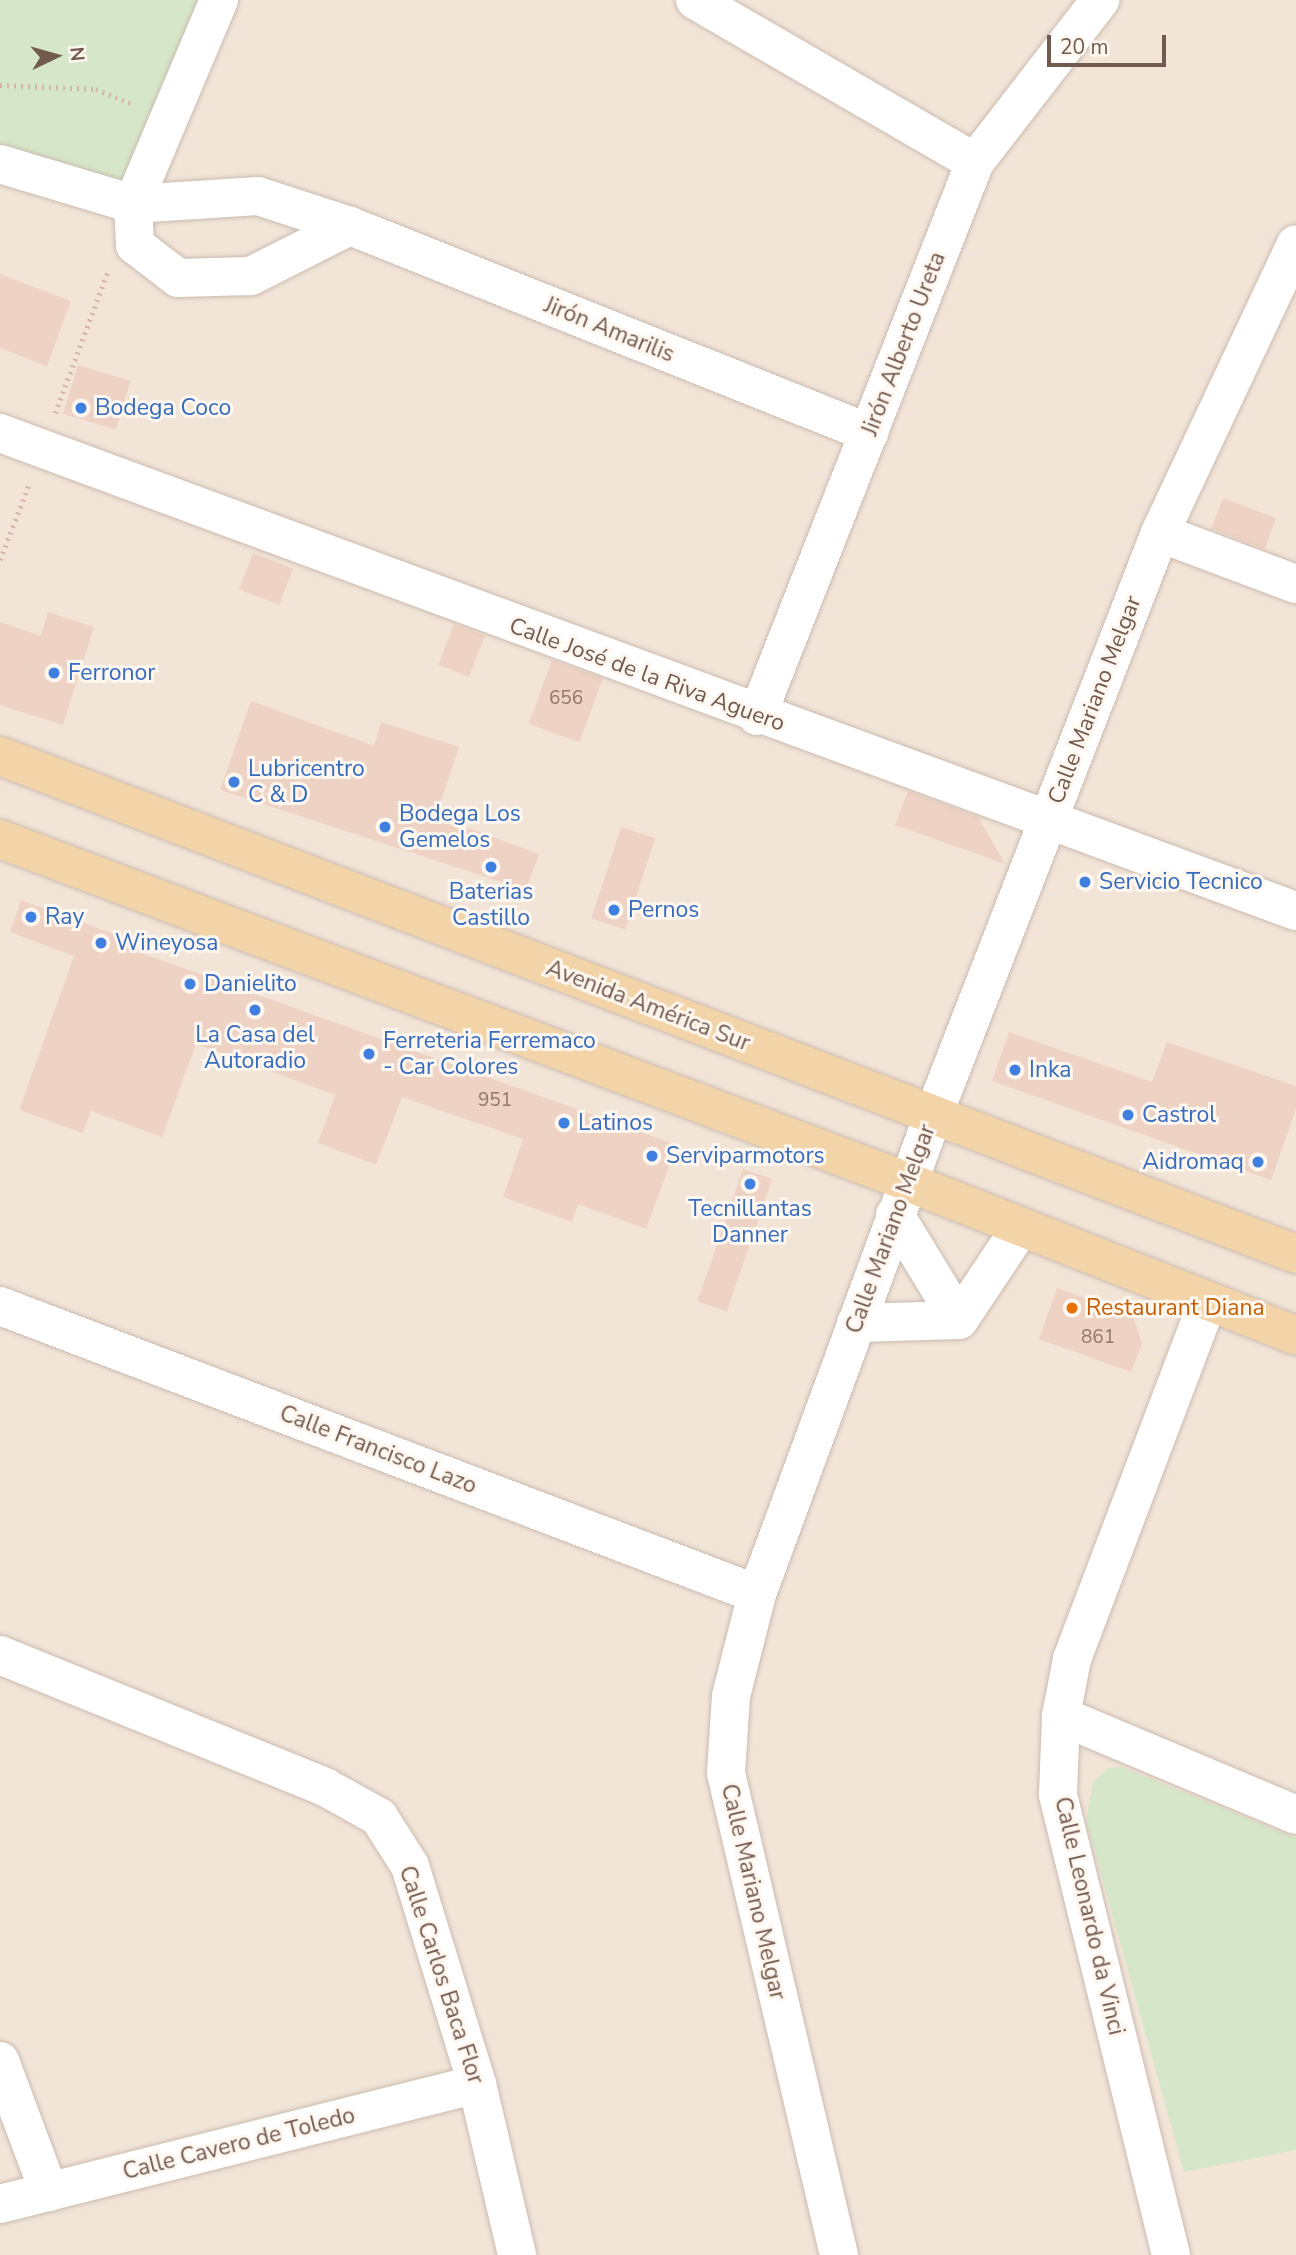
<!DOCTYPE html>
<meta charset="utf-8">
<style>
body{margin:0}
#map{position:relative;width:1296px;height:2255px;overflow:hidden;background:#fbf3e9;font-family:"Nunito Sans",sans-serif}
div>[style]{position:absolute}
.residential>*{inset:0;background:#f2e5d8;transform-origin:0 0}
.green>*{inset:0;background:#d6e7c9}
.building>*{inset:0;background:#eed2c3;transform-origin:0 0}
.path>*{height:4.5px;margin-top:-2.25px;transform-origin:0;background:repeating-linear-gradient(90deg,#d3b6a6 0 2px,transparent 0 7px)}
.roads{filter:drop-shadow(0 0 2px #ccbbb0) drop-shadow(0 0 2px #ccbbb0)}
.minor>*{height:38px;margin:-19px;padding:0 19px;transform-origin:19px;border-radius:19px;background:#fff}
.major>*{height:38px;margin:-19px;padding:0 19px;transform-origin:19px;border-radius:19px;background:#f3d4a8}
.dots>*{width:19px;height:19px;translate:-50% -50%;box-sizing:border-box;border:4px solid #fef7f0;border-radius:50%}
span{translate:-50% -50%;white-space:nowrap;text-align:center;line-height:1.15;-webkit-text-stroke:6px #fef7f0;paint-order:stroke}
.number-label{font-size:19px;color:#92786c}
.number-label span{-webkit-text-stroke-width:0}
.street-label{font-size:23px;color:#735a4f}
.shop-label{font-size:23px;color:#366cbe}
.left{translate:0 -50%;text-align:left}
.right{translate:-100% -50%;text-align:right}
.food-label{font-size:23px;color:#c56008}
.north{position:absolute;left:21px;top:21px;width:70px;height:70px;-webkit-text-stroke:5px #fef7f0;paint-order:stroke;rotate:85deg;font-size:19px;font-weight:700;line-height:28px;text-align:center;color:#735a4f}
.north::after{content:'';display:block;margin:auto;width:24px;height:32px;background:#735a4f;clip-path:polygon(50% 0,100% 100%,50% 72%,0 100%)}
.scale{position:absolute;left:1047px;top:35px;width:119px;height:32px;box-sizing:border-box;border:4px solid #735a4f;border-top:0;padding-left:9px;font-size:21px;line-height:24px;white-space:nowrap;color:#735a4f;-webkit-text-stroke:5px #fef7f0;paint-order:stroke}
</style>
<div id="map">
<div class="residential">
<i style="left:0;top:0;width:1296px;height:2255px"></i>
</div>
<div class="green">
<i style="clip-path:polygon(0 0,200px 0,123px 187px,0 143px)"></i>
<i style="clip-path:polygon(1122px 1767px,1296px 1838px,1296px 2150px,1184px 2172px,1086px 1820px,1093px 1782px,1108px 1768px)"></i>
</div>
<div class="building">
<i style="clip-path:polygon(0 274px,71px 301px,47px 366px,0 348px)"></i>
<i style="left:78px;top:365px;width:55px;height:51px;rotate:17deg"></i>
<i style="left:1223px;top:498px;width:57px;height:33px;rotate:21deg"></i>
<i style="left:253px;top:553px;width:43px;height:39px;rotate:21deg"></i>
<i style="clip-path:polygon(48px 612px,94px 627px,63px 725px,0 705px,0 622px,41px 636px)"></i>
<i style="left:454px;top:624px;width:33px;height:44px;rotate:21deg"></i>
<i style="left:552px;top:660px;width:54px;height:68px;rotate:20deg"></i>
<i style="clip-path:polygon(251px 701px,374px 746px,381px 722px,459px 747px,436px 816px,539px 854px,526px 890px,220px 790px)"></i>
<i style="clip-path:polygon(908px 791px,978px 817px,1005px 864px,895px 825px)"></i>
<i style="left:621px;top:827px;width:36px;height:96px;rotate:18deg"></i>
<i style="clip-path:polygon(21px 900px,130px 940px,127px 948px,677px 1145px,646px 1229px,578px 1204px,572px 1222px,503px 1197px,523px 1139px,402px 1097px,376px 1165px,318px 1143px,335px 1095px,196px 1044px,162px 1137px,91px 1111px,83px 1133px,19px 1110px,74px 956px,10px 932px)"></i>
<i style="clip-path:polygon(1009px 1032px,1152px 1082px,1167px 1042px,1296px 1086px,1296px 1109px,1271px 1180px,992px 1081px)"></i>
<i style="left:743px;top:1169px;width:31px;height:140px;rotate:19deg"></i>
<i style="clip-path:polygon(1057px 1288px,1133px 1316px,1142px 1344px,1131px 1372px,1039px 1339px)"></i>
</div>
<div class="path">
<i style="left:0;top:85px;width:96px;rotate:2.4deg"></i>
<i style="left:96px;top:89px;width:40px;rotate:22deg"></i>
<i style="left:55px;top:413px;width:152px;rotate:-69.5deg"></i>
<i style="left:0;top:560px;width:81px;rotate:-69.1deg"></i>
</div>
<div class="roads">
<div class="minor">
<i style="left:219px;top:0;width:221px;rotate:112.9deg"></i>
<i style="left:133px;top:204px;width:41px;rotate:87.2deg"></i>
<i style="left:135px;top:245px;width:54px;rotate:37.5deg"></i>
<i style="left:178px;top:278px;width:73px;rotate:-1.6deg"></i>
<i style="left:251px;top:276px;width:111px;rotate:-26.8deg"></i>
<i style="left:695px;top:0;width:323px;rotate:30.1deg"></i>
<i style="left:0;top:164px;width:139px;rotate:16.7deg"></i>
<i style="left:133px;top:204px;width:125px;rotate:-3.7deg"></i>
<i style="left:258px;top:196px;width:97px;rotate:18.1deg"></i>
<i style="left:350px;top:226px;width:559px;rotate:21.74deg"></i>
<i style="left:0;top:433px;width:1381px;rotate:20.25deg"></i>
<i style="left:1160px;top:533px;width:145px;rotate:20.6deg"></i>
<i style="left:757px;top:716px;width:595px;rotate:-68.52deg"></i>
<i style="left:975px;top:162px;width:205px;rotate:-52.3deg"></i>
<i style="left:0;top:1306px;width:810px;rotate:20.83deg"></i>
<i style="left:959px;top:1320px;width:112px;rotate:-56.3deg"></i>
<i style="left:856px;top:1323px;width:103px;rotate:-1.7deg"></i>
<i style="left:959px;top:1320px;width:123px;rotate:-121.4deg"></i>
<i style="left:0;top:1655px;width:351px;rotate:22.1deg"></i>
<i style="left:325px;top:1787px;width:62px;rotate:29.1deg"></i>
<i style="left:379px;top:1817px;width:58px;rotate:57.7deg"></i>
<i style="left:410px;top:1866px;width:228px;rotate:72.9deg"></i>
<i style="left:477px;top:2084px;width:176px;rotate:76.8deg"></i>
<i style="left:1061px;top:1716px;width:255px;rotate:22.8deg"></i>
<i style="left:0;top:2061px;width:140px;rotate:69.5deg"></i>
<i style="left:0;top:2204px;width:492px;rotate:-14.1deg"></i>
<i style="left:839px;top:2255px;width:495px;rotate:-103.2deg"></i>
<i style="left:726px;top:1773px;width:77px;rotate:-86.3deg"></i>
<i style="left:731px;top:1696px;width:105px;rotate:-75.7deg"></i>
<i style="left:757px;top:1594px;width:509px;rotate:-69.79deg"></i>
<i style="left:933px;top:1116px;width:626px;rotate:-68.73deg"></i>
<i style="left:1160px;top:533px;width:319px;rotate:-64.8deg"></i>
<i style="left:1171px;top:2255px;width:475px;rotate:-103.8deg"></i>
<i style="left:1058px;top:1794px;width:78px;rotate:-87.8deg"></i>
<i style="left:1061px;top:1716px;width:58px;rotate:-79.1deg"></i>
<i style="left:1072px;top:1659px;width:381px;rotate:-69.2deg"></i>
</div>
<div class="major">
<i style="left:0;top:756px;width:1388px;rotate:21.02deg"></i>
<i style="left:0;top:839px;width:971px;rotate:20.69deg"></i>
<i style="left:908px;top:1182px;width:417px;rotate:21.6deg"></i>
</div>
</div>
<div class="dots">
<i style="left:81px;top:408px;background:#3f7fe0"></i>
<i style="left:54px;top:673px;background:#3f7fe0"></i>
<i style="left:234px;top:782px;background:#3f7fe0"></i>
<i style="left:385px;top:827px;background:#3f7fe0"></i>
<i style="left:491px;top:867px;background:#3f7fe0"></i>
<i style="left:1085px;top:882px;background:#3f7fe0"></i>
<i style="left:614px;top:910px;background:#3f7fe0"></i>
<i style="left:31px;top:917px;background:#3f7fe0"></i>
<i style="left:101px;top:943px;background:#3f7fe0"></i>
<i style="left:190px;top:984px;background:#3f7fe0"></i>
<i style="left:255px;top:1010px;background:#3f7fe0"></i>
<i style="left:369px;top:1054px;background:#3f7fe0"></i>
<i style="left:1015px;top:1070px;background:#3f7fe0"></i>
<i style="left:1128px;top:1115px;background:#3f7fe0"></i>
<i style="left:564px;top:1123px;background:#3f7fe0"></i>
<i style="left:652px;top:1156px;background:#3f7fe0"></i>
<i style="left:1258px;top:1162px;background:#3f7fe0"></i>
<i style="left:750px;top:1184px;background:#3f7fe0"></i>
<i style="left:1072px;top:1308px;background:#e8710a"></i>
</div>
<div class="number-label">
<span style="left:566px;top:699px">656</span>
<span style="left:495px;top:1101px">951</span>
<span style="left:1098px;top:1338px">861</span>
</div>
<div class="street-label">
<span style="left:609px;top:330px;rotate:22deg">Jirón Amarilis</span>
<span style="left:904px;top:344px;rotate:-69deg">Jirón Alberto Ureta</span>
<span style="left:647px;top:675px;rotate:20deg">Calle José de la Riva Aguero</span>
<span style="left:1095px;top:700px;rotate:-69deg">Calle Mariano Melgar</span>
<span style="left:648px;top:1006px;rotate:21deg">Avenida América Sur</span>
<span style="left:891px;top:1229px;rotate:-70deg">Calle Mariano Melgar</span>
<span style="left:378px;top:1450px;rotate:21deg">Calle Francisco Lazo</span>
<span style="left:753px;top:1892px;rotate:77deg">Calle Mariano Melgar</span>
<span style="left:1089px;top:1916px;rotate:77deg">Calle Leonardo da Vinci</span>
<span style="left:441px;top:1975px;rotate:72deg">Calle Carlos Baca Flor</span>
<span style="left:239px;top:2144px;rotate:-14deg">Calle Cavero de Toledo</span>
</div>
<div class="shop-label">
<span class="left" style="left:95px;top:408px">Bodega Coco</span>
<span class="left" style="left:68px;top:673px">Ferronor</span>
<span class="left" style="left:248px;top:782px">Lubricentro<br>C &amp; D</span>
<span class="left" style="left:399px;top:827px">Bodega Los<br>Gemelos</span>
<span class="left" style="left:1099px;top:882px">Servicio Tecnico</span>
<span style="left:491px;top:905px">Baterias<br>Castillo</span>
<span class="left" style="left:628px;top:910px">Pernos</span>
<span class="left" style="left:45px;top:917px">Ray</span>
<span class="left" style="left:115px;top:943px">Wineyosa</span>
<span class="left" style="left:204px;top:984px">Danielito</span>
<span style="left:255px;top:1048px">La Casa del<br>Autoradio</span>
<span class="left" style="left:383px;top:1054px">Ferreteria Ferremaco<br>- Car Colores</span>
<span class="left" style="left:1029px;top:1070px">Inka</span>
<span class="left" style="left:1142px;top:1115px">Castrol</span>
<span class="left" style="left:578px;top:1123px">Latinos</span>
<span class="left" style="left:666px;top:1156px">Serviparmotors</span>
<span class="right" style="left:1244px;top:1162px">Aidromaq</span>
<span style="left:750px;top:1222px">Tecnillantas<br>Danner</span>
</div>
<div class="food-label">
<span class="left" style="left:1086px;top:1308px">Restaurant Diana</span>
</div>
<div class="north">N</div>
<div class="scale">20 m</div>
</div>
